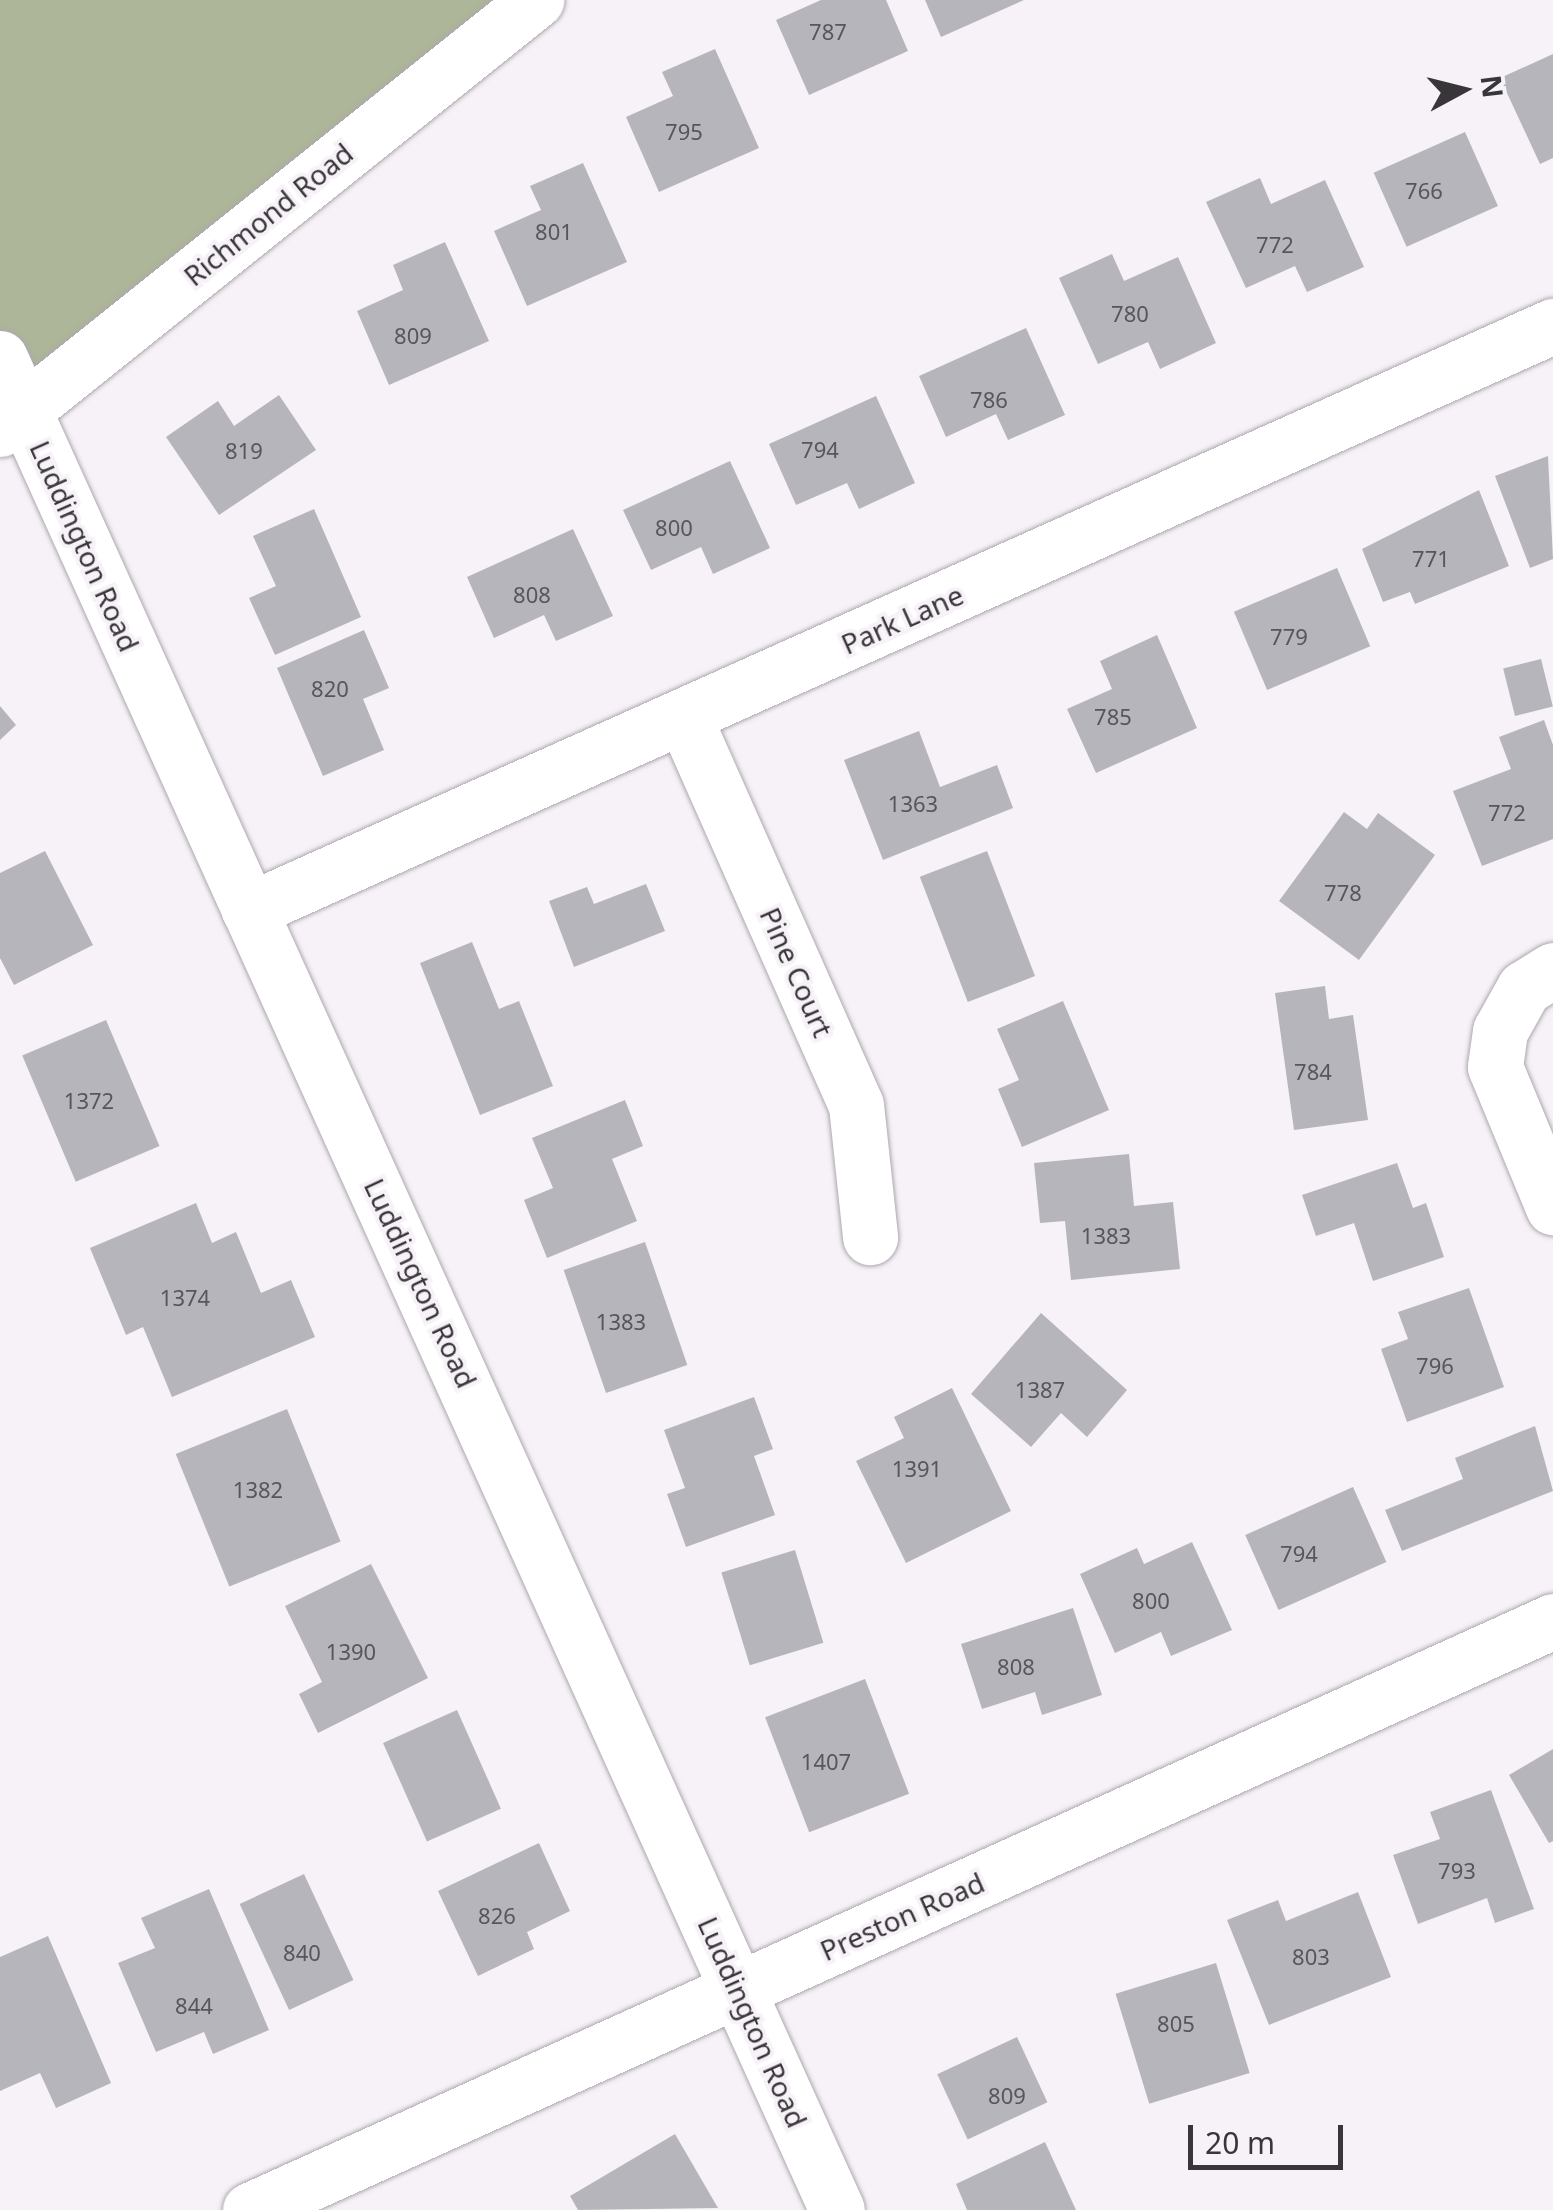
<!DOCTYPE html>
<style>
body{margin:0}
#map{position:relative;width:1553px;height:2210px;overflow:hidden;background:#f7f2f8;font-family:"Noto Sans",sans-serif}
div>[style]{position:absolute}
.forest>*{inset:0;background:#adb698}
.building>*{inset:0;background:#b7b5bc;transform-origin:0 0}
.roads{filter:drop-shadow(0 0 2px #ada8ae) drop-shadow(0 0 2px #ada8ae)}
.minor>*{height:55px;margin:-27.5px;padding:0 27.5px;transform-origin:27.5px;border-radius:27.5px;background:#fff}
span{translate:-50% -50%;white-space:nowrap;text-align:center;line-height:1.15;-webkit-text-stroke:8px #f7f2f8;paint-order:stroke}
.number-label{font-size:22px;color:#58565a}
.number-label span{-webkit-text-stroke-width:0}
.street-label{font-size:28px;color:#383639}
.north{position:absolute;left:1413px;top:40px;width:100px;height:100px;-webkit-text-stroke:8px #f7f2f8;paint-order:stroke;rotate:83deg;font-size:28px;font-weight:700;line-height:40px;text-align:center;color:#383639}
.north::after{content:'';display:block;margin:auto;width:35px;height:45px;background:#383639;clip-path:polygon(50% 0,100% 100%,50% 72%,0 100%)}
.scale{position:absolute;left:1188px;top:2125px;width:155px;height:45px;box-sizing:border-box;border:5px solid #383639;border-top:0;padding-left:12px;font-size:30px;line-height:35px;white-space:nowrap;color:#383639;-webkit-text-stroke:8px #f7f2f8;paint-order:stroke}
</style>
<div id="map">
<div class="forest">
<i style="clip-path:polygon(0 0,536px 0,24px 409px,0 358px)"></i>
</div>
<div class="building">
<i style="clip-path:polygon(821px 0,886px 0,908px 51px,809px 95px,776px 20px)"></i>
<i style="clip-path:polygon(925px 0,1024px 0,941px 37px)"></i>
<i style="clip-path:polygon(715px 49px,759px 148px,659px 192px,626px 117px,673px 96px,662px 72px)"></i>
<i style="clip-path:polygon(1553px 54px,1553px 158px,1540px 164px,1500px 78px)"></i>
<i style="left:1465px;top:132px;width:81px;height:100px;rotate:66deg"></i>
<i style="clip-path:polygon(583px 163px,627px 262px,527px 306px,494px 231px,541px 210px,530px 186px)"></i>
<i style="clip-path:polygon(1260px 178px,1271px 204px,1325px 180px,1364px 267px,1307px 292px,1295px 266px,1246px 288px,1206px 202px)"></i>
<i style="clip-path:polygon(445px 242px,489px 341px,389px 385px,357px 311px,403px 290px,393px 265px)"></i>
<i style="clip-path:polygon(1112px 254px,1124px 281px,1178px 257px,1216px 343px,1160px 369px,1148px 342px,1098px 364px,1059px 278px)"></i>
<i style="clip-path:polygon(1026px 328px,1065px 415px,1008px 440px,996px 414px,946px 437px,919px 376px)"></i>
<i style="clip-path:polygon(279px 395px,316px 450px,219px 515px,166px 437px,218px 401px,234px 426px)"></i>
<i style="clip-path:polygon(876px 396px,915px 483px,859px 509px,847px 483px,796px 505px,769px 444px)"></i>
<i style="clip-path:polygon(1548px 456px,1553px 559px,1530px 568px,1495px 476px)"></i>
<i style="clip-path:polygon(730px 461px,770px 548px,713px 574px,701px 547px,651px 570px,623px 510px)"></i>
<i style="clip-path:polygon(1479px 490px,1509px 566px,1415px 604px,1410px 592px,1383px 602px,1362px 549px)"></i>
<i style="clip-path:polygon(314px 509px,361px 617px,275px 655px,249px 598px,276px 586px,253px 536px)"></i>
<i style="clip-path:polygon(573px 529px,613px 616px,556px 641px,544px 615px,494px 638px,467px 577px)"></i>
<i style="left:1337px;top:568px;width:85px;height:112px;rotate:67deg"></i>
<i style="clip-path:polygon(364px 630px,389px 688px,363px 699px,384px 750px,323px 776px,277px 668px)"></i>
<i style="clip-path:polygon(1157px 635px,1197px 728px,1096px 773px,1067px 709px,1112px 689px,1100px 661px)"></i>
<i style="left:1541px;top:659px;width:49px;height:39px;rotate:76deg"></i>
<i style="clip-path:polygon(0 706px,16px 725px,0 740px)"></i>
<i style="clip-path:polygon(1544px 720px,1553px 745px,1553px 839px,1482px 866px,1453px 791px,1511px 769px,1499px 737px)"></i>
<i style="clip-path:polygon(919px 731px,940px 787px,997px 765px,1013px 808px,883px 860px,844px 760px)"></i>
<i style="clip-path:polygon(1344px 812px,1367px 829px,1378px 813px,1435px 855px,1359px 960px,1279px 901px)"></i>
<i style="clip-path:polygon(45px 851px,93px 945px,14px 985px,0 958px,0 873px)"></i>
<i style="left:987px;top:851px;width:134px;height:72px;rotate:69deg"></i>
<i style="clip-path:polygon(646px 884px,665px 931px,574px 967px,549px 901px,587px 887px,594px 904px)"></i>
<i style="clip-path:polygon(472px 942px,499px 1009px,519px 1001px,553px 1086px,480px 1115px,420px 963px)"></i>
<i style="clip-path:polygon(1325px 986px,1329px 1019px,1353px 1015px,1368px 1120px,1294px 1130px,1275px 993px)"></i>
<i style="clip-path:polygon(1063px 1001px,1109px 1110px,1022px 1147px,998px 1089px,1019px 1080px,997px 1029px)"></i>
<i style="left:106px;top:1020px;width:137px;height:91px;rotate:67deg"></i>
<i style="clip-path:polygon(625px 1100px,643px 1146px,612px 1159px,637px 1221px,547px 1258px,524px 1200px,553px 1188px,532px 1138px)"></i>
<i style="clip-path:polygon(1129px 1154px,1134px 1206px,1173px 1202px,1180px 1269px,1071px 1280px,1065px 1221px,1040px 1223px,1034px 1163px)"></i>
<i style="clip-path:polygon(1397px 1163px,1413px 1208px,1426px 1203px,1444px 1257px,1373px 1281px,1354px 1223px,1316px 1236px,1302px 1195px)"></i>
<i style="clip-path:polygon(196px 1203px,212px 1243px,236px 1232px,261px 1293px,291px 1280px,315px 1337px,172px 1397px,143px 1327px,126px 1335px,90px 1248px)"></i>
<i style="left:645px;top:1242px;width:130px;height:86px;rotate:71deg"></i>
<i style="clip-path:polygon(1469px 1288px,1504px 1387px,1407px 1422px,1381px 1349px,1408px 1339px,1398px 1312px)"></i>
<i style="clip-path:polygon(1041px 1313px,1127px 1390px,1087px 1437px,1061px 1413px,1031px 1447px,971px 1394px)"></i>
<i style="clip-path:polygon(952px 1388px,1011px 1511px,906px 1563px,856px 1461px,904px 1438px,894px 1417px)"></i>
<i style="clip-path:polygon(754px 1397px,773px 1449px,754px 1456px,775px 1515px,686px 1547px,667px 1494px,685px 1488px,664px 1430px)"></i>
<i style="left:287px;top:1409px;width:143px;height:120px;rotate:68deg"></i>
<i style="clip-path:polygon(1535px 1426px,1553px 1491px,1402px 1551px,1385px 1510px,1463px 1479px,1455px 1458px)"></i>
<i style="left:1353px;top:1487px;width:82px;height:118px;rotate:66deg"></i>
<i style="clip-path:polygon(1192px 1542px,1232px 1630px,1171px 1656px,1161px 1632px,1115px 1653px,1080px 1574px,1137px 1548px,1144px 1564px)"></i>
<i style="left:795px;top:1550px;width:97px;height:77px;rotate:73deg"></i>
<i style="clip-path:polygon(371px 1564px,428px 1678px,318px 1733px,299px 1694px,322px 1682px,285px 1606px)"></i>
<i style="clip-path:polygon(1073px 1608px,1102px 1695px,1042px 1715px,1035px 1692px,982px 1709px,961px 1644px)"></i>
<i style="left:865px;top:1679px;width:123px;height:107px;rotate:69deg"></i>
<i style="left:457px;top:1710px;width:108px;height:81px;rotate:66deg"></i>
<i style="clip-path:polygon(1553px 1749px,1553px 1841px,1549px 1843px,1509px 1775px)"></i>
<i style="clip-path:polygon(1491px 1790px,1534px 1909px,1495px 1923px,1487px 1898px,1418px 1924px,1393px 1855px,1440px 1839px,1430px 1812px)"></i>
<i style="clip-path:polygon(539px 1843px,570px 1911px,527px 1932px,534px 1949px,478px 1976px,438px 1891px)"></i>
<i style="left:304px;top:1874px;width:117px;height:71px;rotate:65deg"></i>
<i style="clip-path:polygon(209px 1889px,269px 2030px,213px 2054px,204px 2032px,156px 2052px,118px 1963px,155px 1948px,141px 1918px)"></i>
<i style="clip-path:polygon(1358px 1892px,1391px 1977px,1269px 2025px,1227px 1920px,1278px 1900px,1286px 1921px)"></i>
<i style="clip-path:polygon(48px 1936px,111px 2083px,56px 2108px,40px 2073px,0 2091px,0 1957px)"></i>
<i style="left:1216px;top:1963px;width:115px;height:105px;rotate:73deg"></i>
<i style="left:1017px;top:2037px;width:72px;height:88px;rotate:65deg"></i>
<i style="clip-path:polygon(675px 2134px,718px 2208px,578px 2210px,570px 2196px)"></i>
<i style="clip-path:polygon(1045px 2142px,1076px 2210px,967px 2210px,956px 2184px)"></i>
</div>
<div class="roads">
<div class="minor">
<i style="left:0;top:358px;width:2032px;rotate:65.68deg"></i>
<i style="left:0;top:429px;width:687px;rotate:-38.67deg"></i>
<i style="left:684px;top:717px;width:424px;rotate:66.1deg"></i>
<i style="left:856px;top:1105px;width:133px;rotate:83.9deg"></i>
<i style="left:249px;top:910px;width:1429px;rotate:-24.13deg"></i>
<i style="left:1553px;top:970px;width:34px;rotate:148deg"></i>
<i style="left:1524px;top:988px;width:49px;rotate:119.2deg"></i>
<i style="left:1500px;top:1031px;width:36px;rotate:98deg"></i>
<i style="left:1495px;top:1067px;width:152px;rotate:67.5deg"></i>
<i style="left:250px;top:2210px;width:1430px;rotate:-24.32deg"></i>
</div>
</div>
<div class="number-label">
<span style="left:828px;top:32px">787</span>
<span style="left:684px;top:132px">795</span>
<span style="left:1424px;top:191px">766</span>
<span style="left:554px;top:232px">801</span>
<span style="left:1275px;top:245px">772</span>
<span style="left:1130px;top:314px">780</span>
<span style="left:413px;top:336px">809</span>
<span style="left:989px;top:400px">786</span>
<span style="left:820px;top:450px">794</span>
<span style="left:244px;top:451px">819</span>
<span style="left:674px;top:528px">800</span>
<span style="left:1431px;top:559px">771</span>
<span style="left:532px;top:595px">808</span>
<span style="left:1289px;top:637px">779</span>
<span style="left:330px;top:689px">820</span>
<span style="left:1113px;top:717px">785</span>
<span style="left:913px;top:804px">1363</span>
<span style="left:1507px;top:813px">772</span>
<span style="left:1343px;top:893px">778</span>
<span style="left:1313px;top:1072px">784</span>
<span style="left:89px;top:1101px">1372</span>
<span style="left:1106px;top:1236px">1383</span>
<span style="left:185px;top:1298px">1374</span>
<span style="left:621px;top:1322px">1383</span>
<span style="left:1435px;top:1366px">796</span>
<span style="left:1040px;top:1390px">1387</span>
<span style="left:917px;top:1469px">1391</span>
<span style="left:258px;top:1490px">1382</span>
<span style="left:1299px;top:1554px">794</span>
<span style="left:1151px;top:1601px">800</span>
<span style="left:351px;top:1652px">1390</span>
<span style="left:1016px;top:1667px">808</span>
<span style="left:826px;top:1762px">1407</span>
<span style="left:1457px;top:1871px">793</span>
<span style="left:497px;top:1916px">826</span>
<span style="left:302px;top:1953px">840</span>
<span style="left:1311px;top:1957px">803</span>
<span style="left:194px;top:2006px">844</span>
<span style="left:1176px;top:2024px">805</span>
<span style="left:1007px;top:2096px">809</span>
</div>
<div class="street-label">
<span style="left:268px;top:214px;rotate:-39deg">Richmond Road</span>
<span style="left:85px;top:546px;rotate:66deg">Luddington Road</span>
<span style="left:902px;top:619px;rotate:-24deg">Park Lane</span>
<span style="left:797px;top:972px;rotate:66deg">Pine Court</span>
<span style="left:421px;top:1283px;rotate:65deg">Luddington Road</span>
<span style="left:902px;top:1916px;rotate:-24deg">Preston Road</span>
<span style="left:753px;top:2022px;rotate:66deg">Luddington Road</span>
</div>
<div class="north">N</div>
<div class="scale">20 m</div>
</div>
